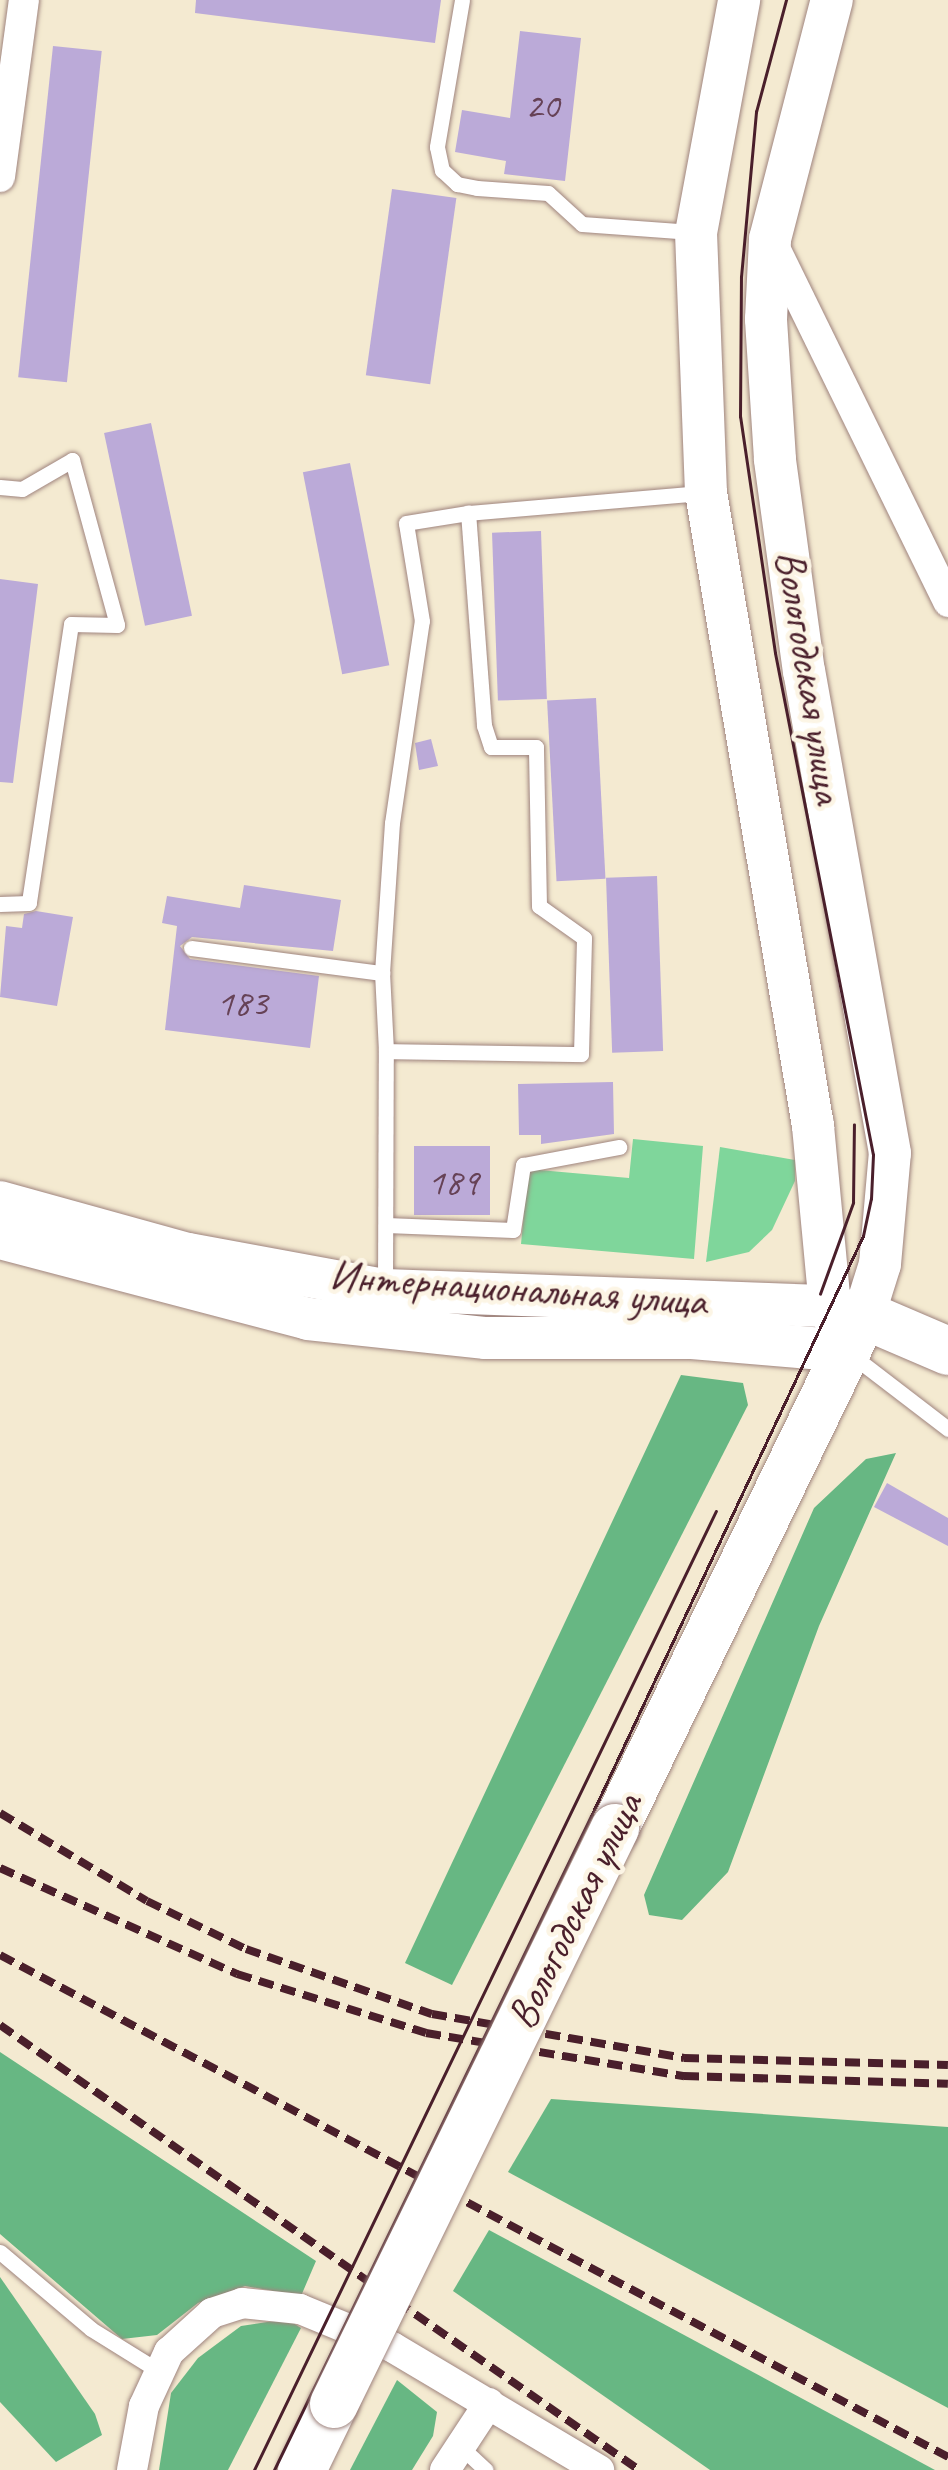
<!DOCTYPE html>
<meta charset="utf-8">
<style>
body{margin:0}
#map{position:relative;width:948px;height:2470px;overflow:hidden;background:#f4ead1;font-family:Caveat,sans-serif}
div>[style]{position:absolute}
.green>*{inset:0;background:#7fd69b}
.forest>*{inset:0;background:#67b783}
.building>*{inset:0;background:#bbaad8;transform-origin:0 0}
.roads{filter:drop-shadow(0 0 2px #9f847e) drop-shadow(0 0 2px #9f847e)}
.lane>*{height:15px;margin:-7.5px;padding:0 7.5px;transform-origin:7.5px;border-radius:7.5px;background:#fff}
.street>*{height:30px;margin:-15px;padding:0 15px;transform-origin:15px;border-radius:15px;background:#fff}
.secondary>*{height:42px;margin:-21px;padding:0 21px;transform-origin:21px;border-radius:21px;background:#fff}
.primary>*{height:48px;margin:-24px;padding:0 24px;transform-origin:24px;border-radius:24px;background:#fff}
.tram>*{height:2.5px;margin:-1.25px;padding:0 1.25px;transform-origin:1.25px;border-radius:1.25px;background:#4a1f2b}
.rail>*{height:8px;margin-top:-4px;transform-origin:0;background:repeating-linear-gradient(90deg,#4a1f2b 0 15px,transparent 0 23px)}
.bridges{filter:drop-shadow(0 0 2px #9f847e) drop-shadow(0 0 2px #9f847e)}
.primary-bridge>*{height:48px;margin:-24px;padding:0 24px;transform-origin:24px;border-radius:24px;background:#fff}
span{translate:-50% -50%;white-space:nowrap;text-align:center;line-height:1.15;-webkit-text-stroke:9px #fcf5e5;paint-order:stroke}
.number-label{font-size:38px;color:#664256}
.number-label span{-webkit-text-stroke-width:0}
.street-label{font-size:42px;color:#4a1f2b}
</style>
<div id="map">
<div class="green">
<i style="clip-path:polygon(633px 1139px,703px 1146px,694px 1259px,521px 1244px,528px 1169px,629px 1178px)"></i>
<i style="clip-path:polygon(720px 1147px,795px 1160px,795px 1181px,772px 1230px,749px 1252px,706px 1262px)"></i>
</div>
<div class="forest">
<i style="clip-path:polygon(681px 1375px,743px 1383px,748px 1405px,452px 1985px,405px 1963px)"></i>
<i style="clip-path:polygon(896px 1453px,819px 1626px,728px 1872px,682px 1920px,649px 1915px,644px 1895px,814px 1508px,866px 1459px)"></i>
<i style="clip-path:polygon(0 2052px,316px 2261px,301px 2296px,245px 2286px,198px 2303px,157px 2335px,122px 2339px,0 2234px)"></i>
<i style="clip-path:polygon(551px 2099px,948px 2127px,948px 2408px,508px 2172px)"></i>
<i style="clip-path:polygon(489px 2230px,935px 2470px,710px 2470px,453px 2291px)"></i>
<i style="clip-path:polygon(0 2277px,95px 2414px,102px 2435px,56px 2462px,0 2402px)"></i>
<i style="clip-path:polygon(287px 2319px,301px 2328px,228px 2470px,159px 2470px,171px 2393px,198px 2358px,241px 2326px)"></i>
<i style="clip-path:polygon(397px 2380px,437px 2412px,433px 2436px,412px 2470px,350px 2470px)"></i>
</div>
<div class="building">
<i style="clip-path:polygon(196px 0,441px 0,435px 43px,195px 13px)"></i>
<i style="clip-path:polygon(520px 31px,581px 38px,565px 181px,504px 174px,506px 161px,455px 152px,462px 110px,510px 118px)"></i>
<i style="left:53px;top:46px;width:49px;height:333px;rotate:6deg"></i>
<i style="left:392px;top:189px;width:65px;height:188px;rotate:8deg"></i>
<i style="left:151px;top:423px;width:197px;height:48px;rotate:78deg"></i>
<i style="left:350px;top:463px;width:206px;height:48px;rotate:79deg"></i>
<i style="left:541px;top:531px;width:168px;height:49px;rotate:88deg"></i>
<i style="clip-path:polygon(0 579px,38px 584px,13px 783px,0 782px)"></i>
<i style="left:596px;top:698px;width:181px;height:49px;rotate:87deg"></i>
<i style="clip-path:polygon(431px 739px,438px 766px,419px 770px,415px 743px)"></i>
<i style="left:657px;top:876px;width:175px;height:51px;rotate:88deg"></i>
<i style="clip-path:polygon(244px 885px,341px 900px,333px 951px,192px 937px,180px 946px,190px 959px,319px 976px,310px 1048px,165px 1030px,177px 926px,162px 923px,167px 896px,240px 908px)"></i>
<i style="clip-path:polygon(36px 911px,73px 917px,57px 1006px,0 997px,6px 926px,22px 928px,24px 914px)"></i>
<i style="clip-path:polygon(613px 1082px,614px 1134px,541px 1144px,541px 1135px,519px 1135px,518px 1084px)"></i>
<i style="left:414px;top:1146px;width:76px;height:69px"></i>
<i style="clip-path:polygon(887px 1483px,948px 1518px,948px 1546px,874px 1507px)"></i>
</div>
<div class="roads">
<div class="lane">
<i style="left:462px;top:0;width:149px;rotate:99.7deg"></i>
<i style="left:437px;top:147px;width:24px;rotate:78deg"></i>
<i style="left:442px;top:170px;width:21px;rotate:43deg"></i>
<i style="left:457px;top:184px;width:20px;rotate:11deg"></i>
<i style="left:477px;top:188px;width:71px;rotate:4deg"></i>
<i style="left:548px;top:193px;width:46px;rotate:42.4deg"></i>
<i style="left:582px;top:224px;width:110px;rotate:4.2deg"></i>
<i style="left:0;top:487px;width:22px;rotate:5deg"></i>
<i style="left:22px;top:489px;width:58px;rotate:-30.1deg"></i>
<i style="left:72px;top:460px;width:171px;rotate:74.7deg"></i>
<i style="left:117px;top:625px;width:46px;rotate:-178.8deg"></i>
<i style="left:71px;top:624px;width:282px;rotate:98.6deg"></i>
<i style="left:29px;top:903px;width:29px;rotate:178deg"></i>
<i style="left:191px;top:948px;width:193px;rotate:7.5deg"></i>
<i style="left:386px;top:1051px;width:78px;rotate:-92.9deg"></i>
<i style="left:382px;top:973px;width:150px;rotate:-86.2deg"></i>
<i style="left:392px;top:823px;width:204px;rotate:-81.6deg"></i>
<i style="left:422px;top:621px;width:99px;rotate:-99.3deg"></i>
<i style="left:406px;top:523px;width:63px;rotate:-9.2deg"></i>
<i style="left:386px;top:1225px;width:127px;rotate:2.3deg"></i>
<i style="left:513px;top:1230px;width:66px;rotate:-81.3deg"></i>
<i style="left:523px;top:1165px;width:98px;rotate:-10.6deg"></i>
<i style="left:385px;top:1287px;width:236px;rotate:-89.8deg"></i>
<i style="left:386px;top:1051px;width:195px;rotate:0.9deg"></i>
<i style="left:581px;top:1054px;width:116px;rotate:-88.5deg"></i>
<i style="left:584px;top:938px;width:55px;rotate:-144.6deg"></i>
<i style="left:539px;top:906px;width:159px;rotate:-91.1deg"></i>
<i style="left:536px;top:747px;width:45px;rotate:180deg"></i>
<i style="left:491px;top:747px;width:23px;rotate:-108deg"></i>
<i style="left:484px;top:725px;width:213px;rotate:-94.3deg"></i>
<i style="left:468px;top:513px;width:235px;rotate:-4.9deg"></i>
<i style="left:853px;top:1356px;width:120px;rotate:37.5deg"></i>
<i style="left:0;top:2252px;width:119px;rotate:40.2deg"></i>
<i style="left:91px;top:2329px;width:78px;rotate:31.8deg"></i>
<i style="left:460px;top:2446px;width:35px;rotate:43deg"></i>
</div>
<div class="street">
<i style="left:0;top:177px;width:179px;rotate:-82.3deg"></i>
<i style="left:772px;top:242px;width:401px;rotate:63.9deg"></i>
<i style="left:132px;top:2470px;width:65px;rotate:-79.4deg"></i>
<i style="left:144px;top:2406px;width:60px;rotate:-65.2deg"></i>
<i style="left:169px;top:2352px;width:58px;rotate:-42.2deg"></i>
<i style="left:212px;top:2313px;width:32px;rotate:-18deg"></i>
<i style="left:242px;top:2303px;width:58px;rotate:5.9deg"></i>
<i style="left:300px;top:2309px;width:100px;rotate:22.4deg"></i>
<i style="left:392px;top:2347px;width:241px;rotate:30.7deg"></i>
<i style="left:445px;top:2470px;width:80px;rotate:-56.7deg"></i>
</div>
<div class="secondary">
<i style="left:0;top:1202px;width:195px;rotate:15.5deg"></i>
<i style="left:188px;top:1254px;width:200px;rotate:10.4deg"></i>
<i style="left:385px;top:1290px;width:445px;rotate:2.1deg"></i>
<i style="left:830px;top:1306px;width:35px;rotate:15deg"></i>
<i style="left:864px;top:1315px;width:53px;rotate:-72.6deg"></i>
<i style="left:880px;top:1264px;width:111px;rotate:-84.9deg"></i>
<i style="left:890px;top:1153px;width:489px;rotate:-100.1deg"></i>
<i style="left:804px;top:672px;width:215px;rotate:-97.8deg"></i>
<i style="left:775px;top:459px;width:140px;rotate:-93.7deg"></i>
<i style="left:766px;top:319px;width:80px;rotate:-87.1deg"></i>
<i style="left:770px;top:239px;width:247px;rotate:-75.5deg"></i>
<i style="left:0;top:1238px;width:318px;rotate:14.7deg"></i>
<i style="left:308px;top:1319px;width:179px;rotate:6.1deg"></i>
<i style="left:486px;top:1338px;width:206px"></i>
<i style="left:692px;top:1338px;width:155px;rotate:4.8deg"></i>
<i style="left:846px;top:1351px;width:48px;rotate:-109.6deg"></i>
<i style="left:830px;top:1306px;width:181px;rotate:-95.4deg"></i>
<i style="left:813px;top:1126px;width:642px;rotate:-99.59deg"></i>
<i style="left:706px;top:493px;width:260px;rotate:-92.2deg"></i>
<i style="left:696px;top:233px;width:237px;rotate:-79.5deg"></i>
</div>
<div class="primary">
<i style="left:615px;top:1828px;width:570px;rotate:-64.11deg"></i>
<i style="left:864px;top:1315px;width:91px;rotate:23.2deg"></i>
<i style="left:302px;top:2470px;width:73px;rotate:-64.1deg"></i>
</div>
</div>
<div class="tram">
<i style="left:820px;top:1294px;width:97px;rotate:-70.1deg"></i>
<i style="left:853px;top:1203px;width:78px;rotate:-89.3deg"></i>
<i style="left:254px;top:2470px;width:1064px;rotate:-64.28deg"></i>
<i style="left:274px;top:2470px;width:727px;rotate:-64.14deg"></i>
<i style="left:591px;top:1816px;width:641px;rotate:-64.88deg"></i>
<i style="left:863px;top:1236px;width:38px;rotate:-78deg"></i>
<i style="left:871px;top:1199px;width:44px;rotate:-87.4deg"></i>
<i style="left:873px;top:1155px;width:511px;rotate:-101.05deg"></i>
<i style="left:775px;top:653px;width:239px;rotate:-98.4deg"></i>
<i style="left:740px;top:417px;width:140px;rotate:-89.6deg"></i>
<i style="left:741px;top:277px;width:166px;rotate:-84.8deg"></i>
<i style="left:756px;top:112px;width:116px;rotate:-75deg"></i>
</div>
<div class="rail">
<i style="left:0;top:1813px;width:171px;rotate:30.9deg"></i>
<i style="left:147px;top:1901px;width:110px;rotate:25.9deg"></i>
<i style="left:246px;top:1949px;width:197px;rotate:19.3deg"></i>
<i style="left:432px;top:2014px;width:256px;rotate:9.9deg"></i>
<i style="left:684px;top:2058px;width:264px;rotate:1.5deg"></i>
<i style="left:0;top:1868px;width:260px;rotate:24.1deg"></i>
<i style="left:237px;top:1974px;width:198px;rotate:17.3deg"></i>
<i style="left:426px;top:2033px;width:262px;rotate:9.5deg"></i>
<i style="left:684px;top:2076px;width:264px;rotate:1.7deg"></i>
<i style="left:0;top:1955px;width:1073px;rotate:27.9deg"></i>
<i style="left:0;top:2025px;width:779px;rotate:34.85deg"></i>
</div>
<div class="bridges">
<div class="primary-bridge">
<i style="left:334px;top:2404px;width:641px;rotate:-63.99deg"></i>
</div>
</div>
<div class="number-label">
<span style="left:542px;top:106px">20</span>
<span style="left:242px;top:1003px">183</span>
<span style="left:453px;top:1182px">189</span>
</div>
<div class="street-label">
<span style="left:809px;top:677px;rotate:81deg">Вологодская улица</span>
<span style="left:518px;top:1289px;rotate:4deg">Интернациональная улица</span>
<span style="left:575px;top:1911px;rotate:-64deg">Вологодская улица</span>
</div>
</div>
